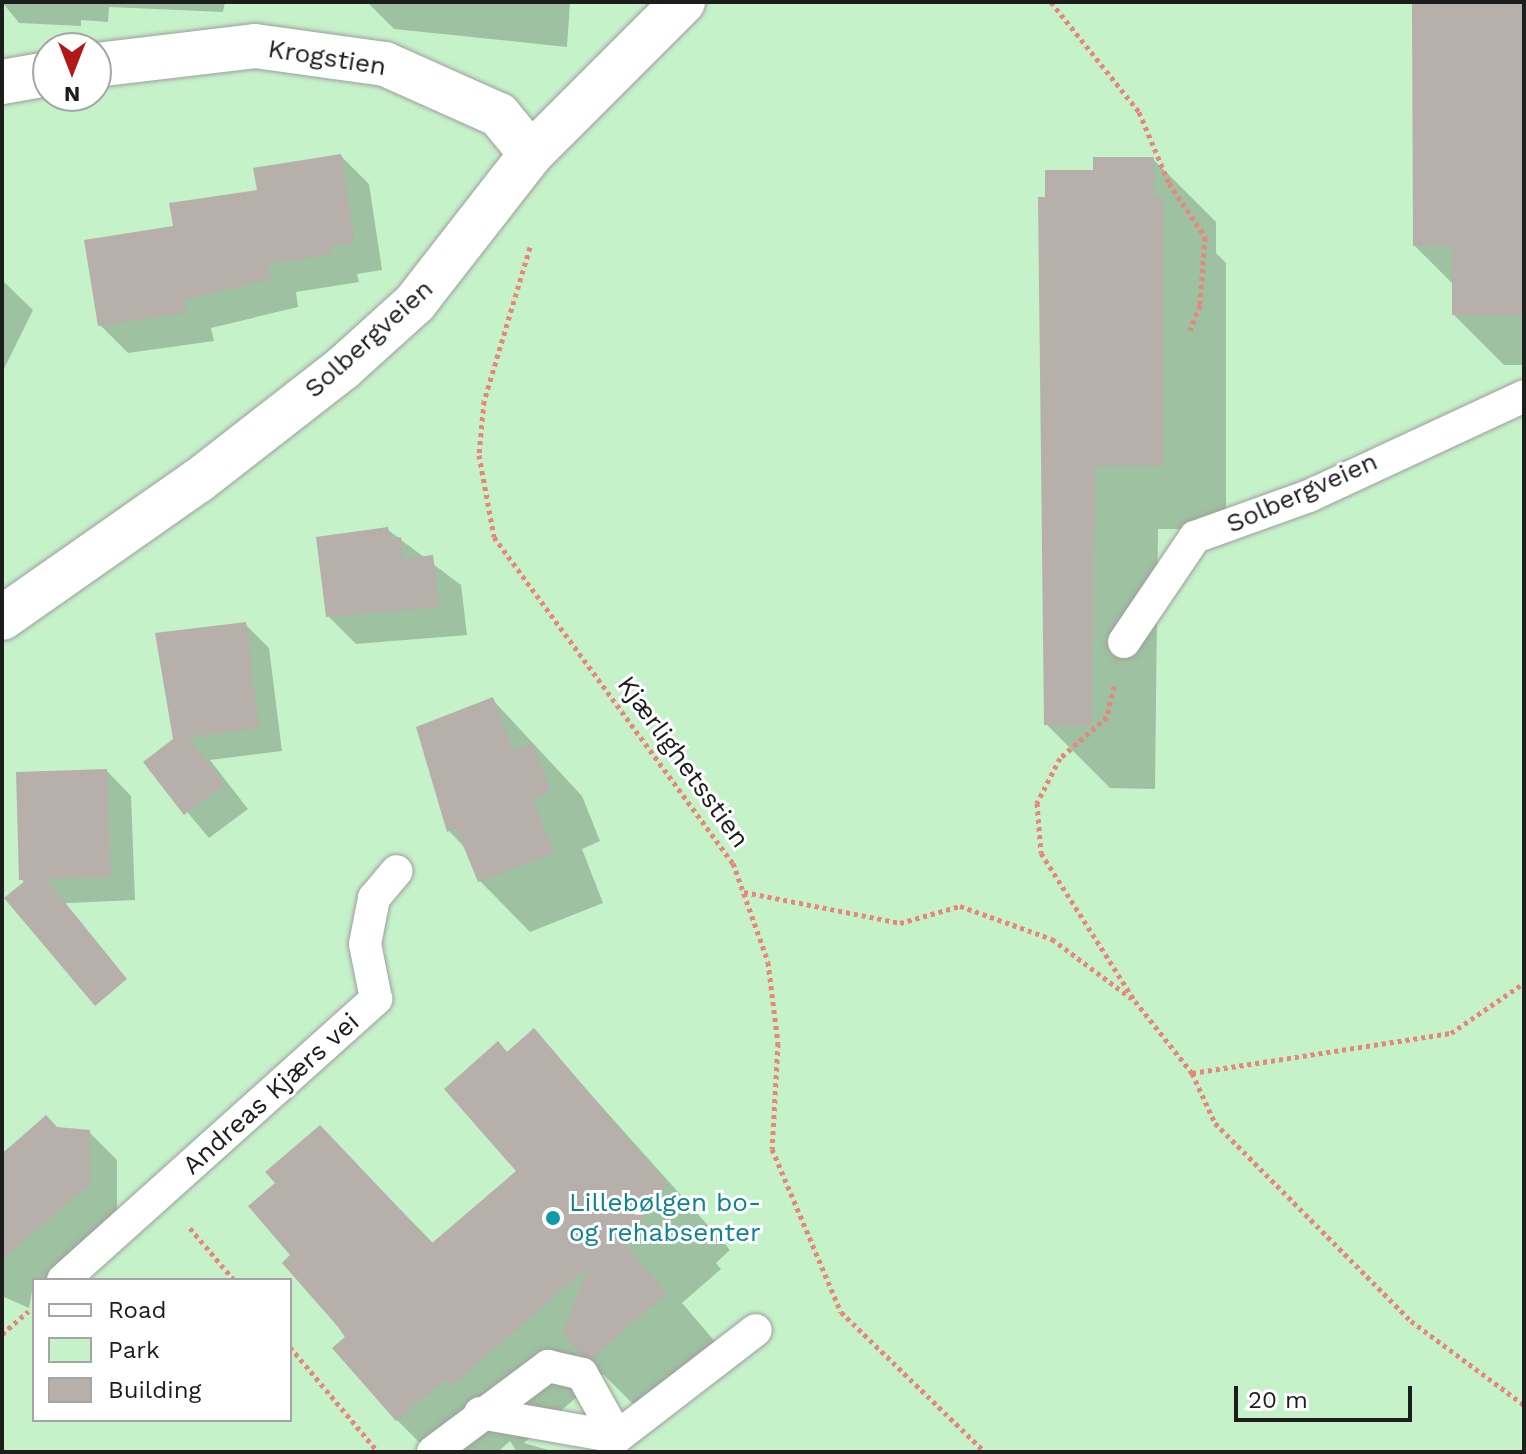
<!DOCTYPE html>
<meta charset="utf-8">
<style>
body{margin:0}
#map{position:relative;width:1526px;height:1454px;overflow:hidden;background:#edeae4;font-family:"Work Sans",sans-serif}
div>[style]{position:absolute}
.park>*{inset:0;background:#c6f2ca}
.shadow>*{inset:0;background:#0003}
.building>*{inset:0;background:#b6afaa}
.path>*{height:5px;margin-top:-2.5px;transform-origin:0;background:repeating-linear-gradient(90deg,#e9857a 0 4px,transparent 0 8px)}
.roads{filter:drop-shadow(0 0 2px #9e9e9e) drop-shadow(0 0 2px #9e9e9e)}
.service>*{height:32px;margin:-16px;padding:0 16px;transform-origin:16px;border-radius:16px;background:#fff}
.minor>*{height:44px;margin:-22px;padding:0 22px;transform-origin:22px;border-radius:22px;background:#fff}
.dots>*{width:22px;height:22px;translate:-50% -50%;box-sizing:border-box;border:4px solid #fff;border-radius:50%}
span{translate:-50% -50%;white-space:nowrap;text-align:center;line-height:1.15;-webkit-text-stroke:6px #fff;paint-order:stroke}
.street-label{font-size:26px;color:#1d1d1d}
.culture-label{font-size:26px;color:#0d838f}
.left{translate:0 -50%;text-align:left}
.frame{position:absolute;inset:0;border:4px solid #1d1d1d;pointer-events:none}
.legend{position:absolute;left:32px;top:1278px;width:260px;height:144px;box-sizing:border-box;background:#fff;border:2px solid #a5a5a5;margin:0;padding:10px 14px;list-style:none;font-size:24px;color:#1d1d1d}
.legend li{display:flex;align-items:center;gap:16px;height:40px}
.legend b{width:40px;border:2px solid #a5a5a5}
.north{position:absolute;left:32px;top:32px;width:80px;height:80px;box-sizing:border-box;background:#fff;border:2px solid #a5a5a5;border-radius:50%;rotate:180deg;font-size:22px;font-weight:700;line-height:32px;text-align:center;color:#1d1d1d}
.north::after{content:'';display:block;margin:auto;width:28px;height:36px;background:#b21818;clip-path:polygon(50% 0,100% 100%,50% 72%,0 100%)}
.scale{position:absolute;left:1234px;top:1386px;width:178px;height:36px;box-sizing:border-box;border:4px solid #1d1d1d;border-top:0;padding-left:10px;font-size:24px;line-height:28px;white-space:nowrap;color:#1d1d1d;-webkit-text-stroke:6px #fff;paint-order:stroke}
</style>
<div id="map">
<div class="park">
<i style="clip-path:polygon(evenodd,2px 2px,1524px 2px,1524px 1452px,2px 1452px,2px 2px,48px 48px,96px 48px,96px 96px,48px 96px,48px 48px,2px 2px,34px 1280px,290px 1280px,290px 1420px,34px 1420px,34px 1280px)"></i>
</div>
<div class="shadow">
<i style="clip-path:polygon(2px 2px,225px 2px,223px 12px,109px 7px,108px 22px,81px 20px,81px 26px,19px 23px)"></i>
<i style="clip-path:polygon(367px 2px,570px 2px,567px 47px,394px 29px)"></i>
<i style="clip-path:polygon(1414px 2px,1524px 2px,1524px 365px,1504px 365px,1454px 315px,1454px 285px,1415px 246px)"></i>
<i style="clip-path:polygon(341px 156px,369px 184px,382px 270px,357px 274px,359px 282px,296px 292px,298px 307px,211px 328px,214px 341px,128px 353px,100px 325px,175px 227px)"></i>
<i style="clip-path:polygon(1153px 159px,1216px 222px,1216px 253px,1226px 263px,1226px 529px,1158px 529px,1155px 789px,1110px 788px,1046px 724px,1047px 199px,1095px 172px)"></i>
<i style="clip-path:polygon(2px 280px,33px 310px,2px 373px)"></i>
<i style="clip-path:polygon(388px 530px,461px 585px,467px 635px,356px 644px,328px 616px)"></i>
<i style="clip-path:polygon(245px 624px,269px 648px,282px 751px,210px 760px,248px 809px,209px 838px,146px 763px,175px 739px)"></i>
<i style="clip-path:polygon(492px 699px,582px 796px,600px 841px,582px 849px,603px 903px,530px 932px,480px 881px,466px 849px,449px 831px,418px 728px)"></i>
<i style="clip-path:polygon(107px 771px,131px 796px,135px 900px,46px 904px,21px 879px)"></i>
<i style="clip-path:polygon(534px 1031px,730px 1250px,716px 1263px,721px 1269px,682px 1303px,729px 1358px,646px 1417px,603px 1374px,524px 1443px,555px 1452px,517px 1452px,510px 1441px,498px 1452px,429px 1452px,397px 1420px,293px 1255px,278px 1184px,320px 1128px,434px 1244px,518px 1171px,508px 1054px)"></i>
<i style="clip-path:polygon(46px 1118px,57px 1129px,89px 1132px,117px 1160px,117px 1212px,62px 1280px,34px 1280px,29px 1308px,2px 1296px,2px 1153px)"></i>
</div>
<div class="building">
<i style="clip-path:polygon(1412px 2px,1524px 2px,1524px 315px,1452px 315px,1452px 246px,1413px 246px)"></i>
<i style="clip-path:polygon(341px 154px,355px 242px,330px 246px,332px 254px,268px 264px,271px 279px,184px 300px,187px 313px,98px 326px,84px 240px,173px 226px,169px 203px,257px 190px,253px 168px)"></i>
<i style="clip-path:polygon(1093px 157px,1154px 157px,1154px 197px,1163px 197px,1163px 466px,1095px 466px,1092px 726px,1044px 725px,1038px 197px,1045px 197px,1045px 170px,1093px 170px)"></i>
<i style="clip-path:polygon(388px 527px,390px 538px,401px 537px,404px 559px,433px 555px,440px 607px,326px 617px,316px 537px)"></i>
<i style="clip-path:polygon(246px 622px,259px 728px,188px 737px,225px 784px,184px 815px,143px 762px,173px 739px,155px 633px)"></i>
<i style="clip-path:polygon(493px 697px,514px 751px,532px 743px,551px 791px,533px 799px,554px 853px,478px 882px,456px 828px,447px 832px,416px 727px)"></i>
<i style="clip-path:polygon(107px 769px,111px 877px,46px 879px,127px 979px,95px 1006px,4px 898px,26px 880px,19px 880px,16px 772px)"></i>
<i style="clip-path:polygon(534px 1028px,668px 1185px,654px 1198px,659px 1204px,620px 1238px,667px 1293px,592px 1358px,580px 1354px,562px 1333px,589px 1266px,452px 1386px,446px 1379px,396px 1421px,332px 1348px,346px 1336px,282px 1263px,290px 1255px,248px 1206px,275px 1183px,265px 1172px,320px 1125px,432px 1243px,516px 1171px,444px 1089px,498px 1041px,507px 1052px)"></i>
<i style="clip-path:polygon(46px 1115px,57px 1127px,90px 1130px,90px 1184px,2px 1260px,2px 1154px)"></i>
</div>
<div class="path">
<i style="left:1051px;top:2px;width:141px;rotate:51.3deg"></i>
<i style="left:1139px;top:112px;width:77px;rotate:67.1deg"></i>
<i style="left:1169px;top:183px;width:65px;rotate:56.3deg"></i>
<i style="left:1205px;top:237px;width:68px;rotate:94.2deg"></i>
<i style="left:1200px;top:305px;width:27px;rotate:112deg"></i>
<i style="left:530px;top:247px;width:161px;rotate:106.6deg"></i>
<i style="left:484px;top:401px;width:54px;rotate:95.3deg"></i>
<i style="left:479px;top:455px;width:83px;rotate:79.6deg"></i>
<i style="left:494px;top:537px;width:404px;rotate:53.8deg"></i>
<i style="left:733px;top:863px;width:105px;rotate:70.5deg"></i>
<i style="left:768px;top:962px;width:82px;rotate:83deg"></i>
<i style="left:778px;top:1043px;width:106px;rotate:93.2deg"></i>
<i style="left:772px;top:1149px;width:177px;rotate:67.1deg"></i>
<i style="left:841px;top:1312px;width:201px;rotate:44.2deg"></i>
<i style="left:1114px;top:686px;width:32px;rotate:103deg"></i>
<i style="left:1107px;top:717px;width:62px;rotate:138.9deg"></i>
<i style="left:1060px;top:758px;width:51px;rotate:117.1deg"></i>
<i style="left:1037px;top:803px;width:50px;rotate:85.4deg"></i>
<i style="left:1041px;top:853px;width:175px;rotate:57.6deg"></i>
<i style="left:1135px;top:1001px;width:92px;rotate:51.6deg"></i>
<i style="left:1192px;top:1073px;width:55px;rotate:65.3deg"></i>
<i style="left:1215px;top:1123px;width:279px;rotate:45.3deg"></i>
<i style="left:1411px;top:1321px;width:141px;rotate:36.6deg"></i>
<i style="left:744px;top:892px;width:159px;rotate:11.2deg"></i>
<i style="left:900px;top:923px;width:62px;rotate:-15.8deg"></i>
<i style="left:960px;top:906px;width:98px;rotate:19.7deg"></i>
<i style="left:1052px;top:939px;width:99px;rotate:36.8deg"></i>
<i style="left:1192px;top:1073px;width:262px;rotate:-8.8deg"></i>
<i style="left:1451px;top:1033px;width:88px;rotate:-34.4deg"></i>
<i style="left:190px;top:1228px;width:68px;rotate:49.8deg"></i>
<i style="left:2px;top:1334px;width:35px;rotate:-41deg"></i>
<i style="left:290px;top:1347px;width:137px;rotate:50deg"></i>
</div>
<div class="roads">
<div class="service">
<i style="left:1124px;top:642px;width:127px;rotate:-55.9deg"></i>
<i style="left:1195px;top:537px;width:121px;rotate:-19.8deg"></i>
<i style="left:1309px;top:496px;width:237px;rotate:-24.9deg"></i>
<i style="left:63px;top:1280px;width:421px;rotate:-41.9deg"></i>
<i style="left:376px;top:999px;width:56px;rotate:-101.3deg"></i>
<i style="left:365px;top:944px;width:47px;rotate:-78.9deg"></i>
<i style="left:374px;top:898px;width:35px;rotate:-50deg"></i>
<i style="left:480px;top:1413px;width:139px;rotate:9.9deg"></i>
<i style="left:617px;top:1437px;width:175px;rotate:-37.6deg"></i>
<i style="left:433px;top:1452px;width:144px;rotate:-36.8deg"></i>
<i style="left:548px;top:1366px;width:35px;rotate:13deg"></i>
<i style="left:582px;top:1374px;width:72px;rotate:60.9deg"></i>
</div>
<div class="minor">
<i style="left:96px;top:65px;width:160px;rotate:-6.8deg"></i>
<i style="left:255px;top:46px;width:131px;rotate:7.9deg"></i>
<i style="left:385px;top:64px;width:125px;rotate:24.1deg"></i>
<i style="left:499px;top:115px;width:50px;rotate:50.6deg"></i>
<i style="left:2px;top:82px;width:47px;rotate:-9.9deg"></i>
<i style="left:2px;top:618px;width:239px;rotate:-35deg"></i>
<i style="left:198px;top:481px;width:184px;rotate:-37.9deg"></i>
<i style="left:343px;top:368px;width:97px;rotate:-42.1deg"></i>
<i style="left:415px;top:303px;width:189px;rotate:-52.1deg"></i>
<i style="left:531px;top:154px;width:215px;rotate:-45deg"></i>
</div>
</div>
<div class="dots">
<i style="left:553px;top:1218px;background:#0f9aa8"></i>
</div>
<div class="street-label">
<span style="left:327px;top:58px;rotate:9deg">Krogstien</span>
<span style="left:369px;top:339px;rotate:-42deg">Solbergveien</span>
<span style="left:1302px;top:493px;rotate:-24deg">Solbergveien</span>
<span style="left:683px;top:762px;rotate:54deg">Kjærlighetsstien</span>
<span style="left:271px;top:1094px;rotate:-42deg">Andreas Kjærs vei</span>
</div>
<div class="culture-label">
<span class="left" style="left:569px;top:1218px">Lillebølgen bo-<br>og rehabsenter</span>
</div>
<div class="frame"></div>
<ul class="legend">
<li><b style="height:10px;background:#fff"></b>Road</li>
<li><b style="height:22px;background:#c6f2ca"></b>Park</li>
<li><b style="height:22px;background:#b6afaa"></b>Building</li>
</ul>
<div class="north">N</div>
<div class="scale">20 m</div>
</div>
